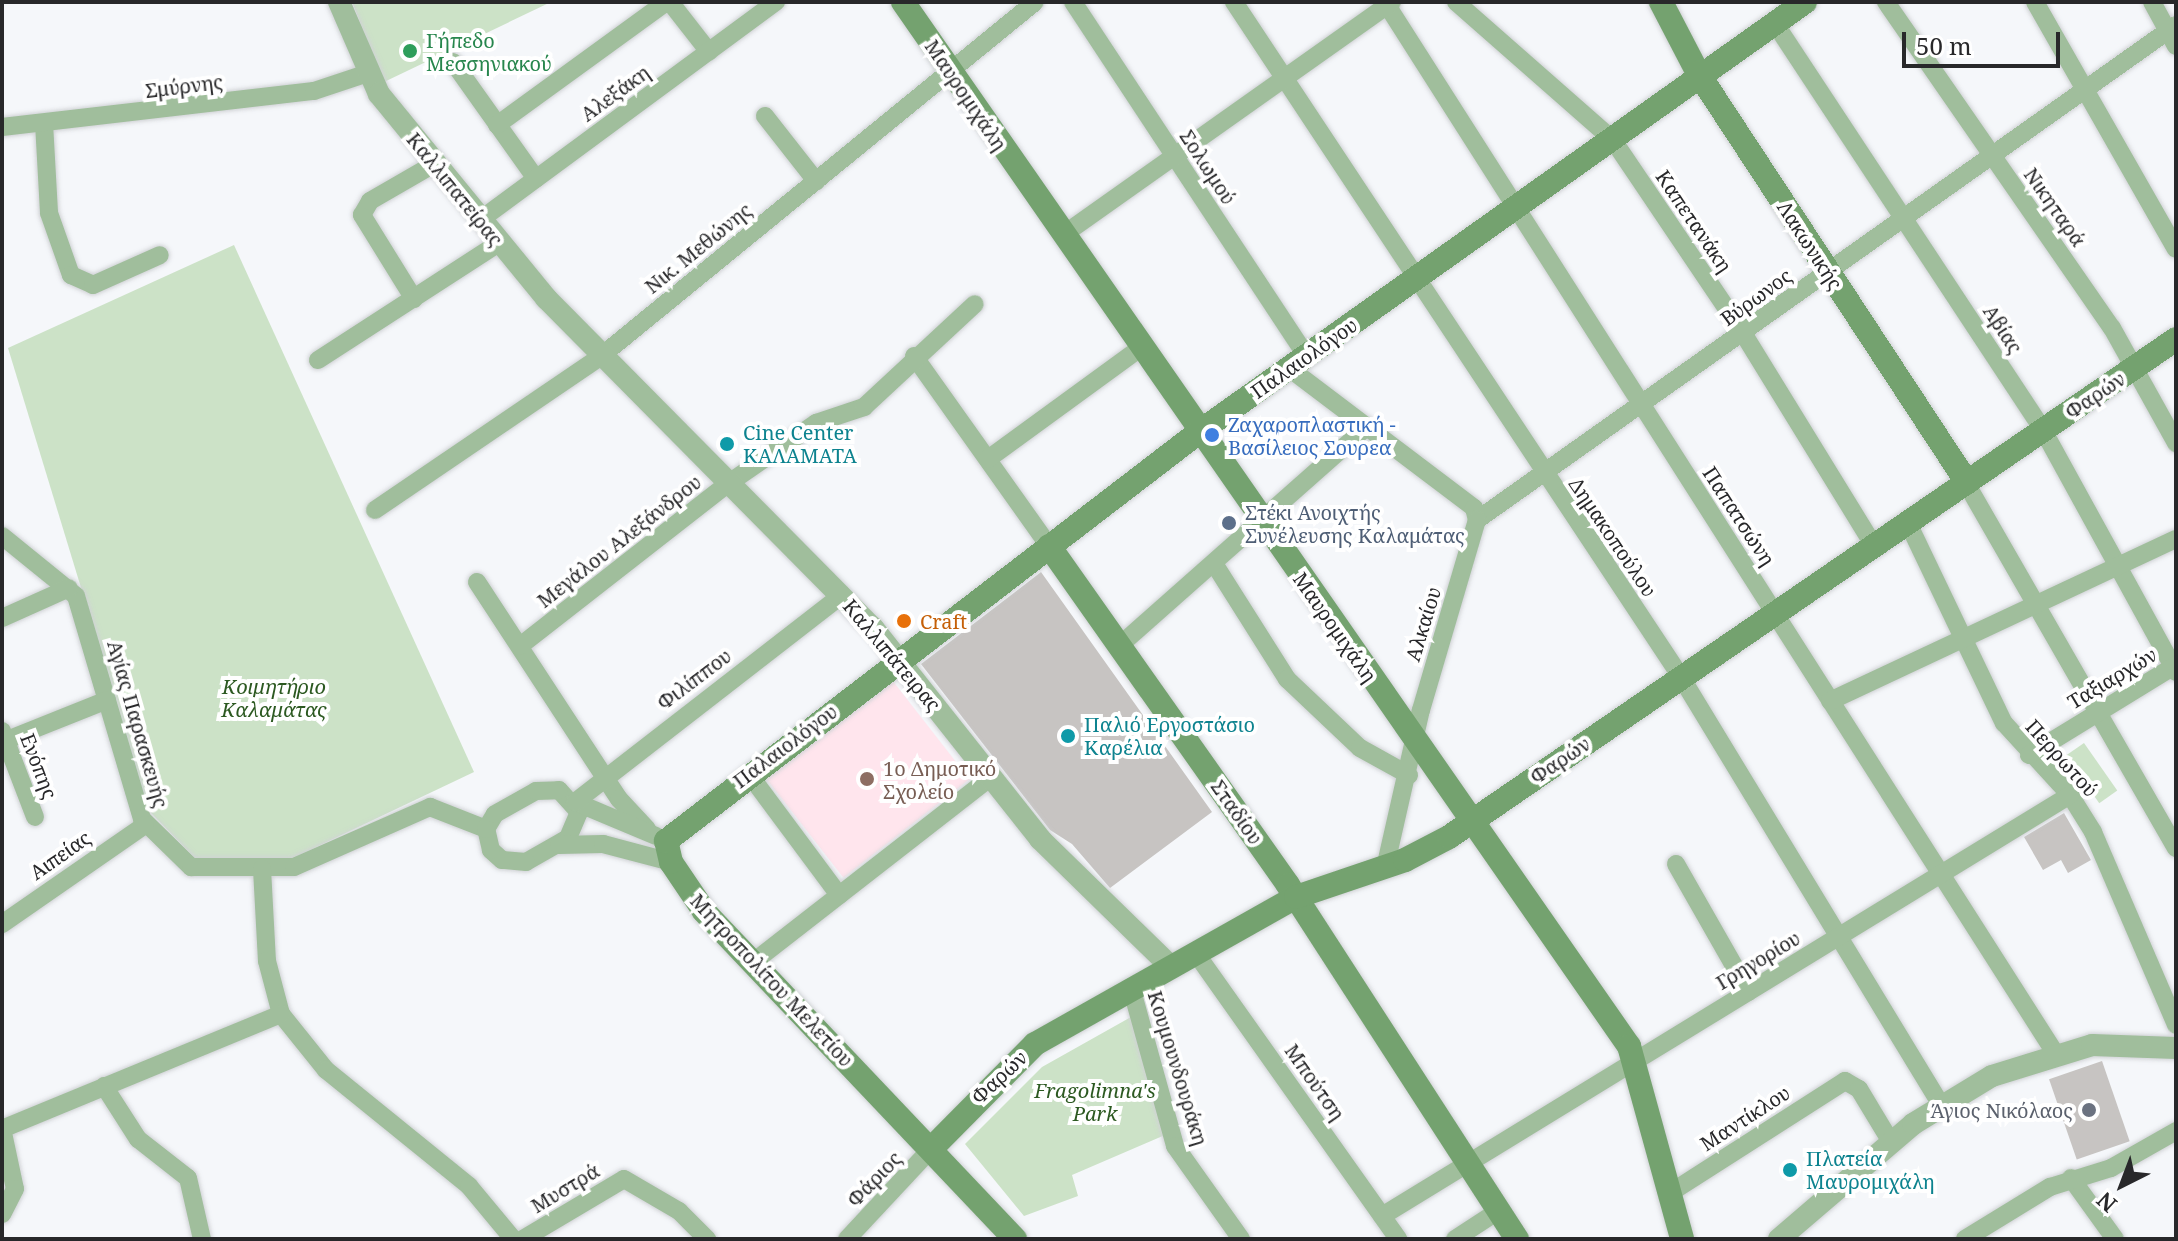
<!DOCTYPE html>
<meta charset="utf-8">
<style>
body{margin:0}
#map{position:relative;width:2178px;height:1241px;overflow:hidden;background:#f5f7fa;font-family:"Noto Serif",serif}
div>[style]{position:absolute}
.education>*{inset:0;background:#ffe5ed;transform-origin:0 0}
.green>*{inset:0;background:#cce2c7;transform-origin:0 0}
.building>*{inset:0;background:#c7c4c2;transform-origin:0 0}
.roads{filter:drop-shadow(0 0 2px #d0d2d5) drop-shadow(0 0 2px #d0d2d5)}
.minor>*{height:18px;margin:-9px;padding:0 9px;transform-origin:9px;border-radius:9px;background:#a0be9c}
.tertiary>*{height:22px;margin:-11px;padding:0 11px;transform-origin:11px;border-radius:11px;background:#a0be9c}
.secondary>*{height:24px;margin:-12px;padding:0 12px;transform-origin:12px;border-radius:12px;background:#74a26f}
.dots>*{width:22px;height:22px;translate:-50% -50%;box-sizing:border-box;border:4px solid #fff;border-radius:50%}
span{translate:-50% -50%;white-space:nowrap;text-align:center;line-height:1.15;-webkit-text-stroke:8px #fff;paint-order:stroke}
.leisure-label{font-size:20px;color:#27864d}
.left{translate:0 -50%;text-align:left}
.street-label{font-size:20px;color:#28282a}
.shop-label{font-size:20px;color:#366cbe}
.culture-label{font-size:20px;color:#0d838f}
.service-label{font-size:20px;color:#4e5e75}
.food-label{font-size:20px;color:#c56008}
.park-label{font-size:20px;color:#2c5921;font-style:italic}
.education-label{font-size:20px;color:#785e54}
.worship-label{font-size:20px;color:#5b616d}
.right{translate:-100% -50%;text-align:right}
.frame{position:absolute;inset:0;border:4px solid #28282a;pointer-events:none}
.north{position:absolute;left:2082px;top:1145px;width:80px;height:80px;-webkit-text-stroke:6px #fff;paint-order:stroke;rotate:222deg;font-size:22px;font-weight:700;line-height:32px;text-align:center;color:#28282a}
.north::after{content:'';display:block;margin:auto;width:28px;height:36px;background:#28282a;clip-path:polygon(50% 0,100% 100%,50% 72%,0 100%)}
.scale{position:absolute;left:1902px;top:32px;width:158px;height:36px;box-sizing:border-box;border:4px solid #28282a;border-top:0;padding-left:10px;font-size:24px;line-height:28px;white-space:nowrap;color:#28282a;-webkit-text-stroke:6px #fff;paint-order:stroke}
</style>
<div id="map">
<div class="education">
<i style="left:892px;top:680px;width:126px;height:160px;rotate:52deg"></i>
</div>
<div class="green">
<i style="clip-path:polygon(352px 2px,551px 2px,384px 82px)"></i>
<i style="clip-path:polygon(234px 245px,474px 772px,289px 860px,198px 861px,149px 811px,8px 348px)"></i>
<i style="left:2084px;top:743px;width:58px;height:22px;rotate:55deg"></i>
<i style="clip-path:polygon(1131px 1017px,1165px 1135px,1072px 1175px,1078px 1196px,1024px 1216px,965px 1144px,1042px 1067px)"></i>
</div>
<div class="building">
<i style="clip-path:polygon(1041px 572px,1212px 812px,1110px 888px,1072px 844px,1050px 830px,921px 664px)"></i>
<i style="clip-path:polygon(2064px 813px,2091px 860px,2068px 873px,2061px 860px,2043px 870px,2024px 837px)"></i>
<i style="left:2102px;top:1061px;width:85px;height:56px;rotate:71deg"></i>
</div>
<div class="roads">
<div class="minor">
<i style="left:670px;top:2px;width:63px;rotate:52deg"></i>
<i style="left:1073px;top:2px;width:424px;rotate:56.6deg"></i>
<i style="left:1234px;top:2px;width:810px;rotate:56.49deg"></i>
<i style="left:1681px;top:677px;width:501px;rotate:58.72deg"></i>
<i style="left:1385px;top:2px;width:1246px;rotate:57.48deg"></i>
<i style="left:1456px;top:2px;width:209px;rotate:41.3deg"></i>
<i style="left:1613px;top:140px;width:233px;rotate:56deg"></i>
<i style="left:1743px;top:333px;width:250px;rotate:58.4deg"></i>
<i style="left:1886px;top:2px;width:397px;rotate:55.3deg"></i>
<i style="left:2112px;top:328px;width:132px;rotate:60.9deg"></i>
<i style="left:2035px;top:2px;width:284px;rotate:60.3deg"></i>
<i style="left:2152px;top:2px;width:50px;rotate:61.4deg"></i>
<i style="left:1774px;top:22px;width:489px;rotate:56.6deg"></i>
<i style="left:2043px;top:430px;width:276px;rotate:61.2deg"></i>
<i style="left:453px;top:62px;width:143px;rotate:54.6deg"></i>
<i style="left:765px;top:116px;width:83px;rotate:51.9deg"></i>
<i style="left:44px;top:123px;width:90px;rotate:86.8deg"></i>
<i style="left:49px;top:213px;width:66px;rotate:70.5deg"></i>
<i style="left:71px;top:275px;width:24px;rotate:24deg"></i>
<i style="left:93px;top:285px;width:73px;rotate:-24.1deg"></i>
<i style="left:497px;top:125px;width:209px;rotate:-36deg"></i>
<i style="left:2px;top:127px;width:314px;rotate:-6.6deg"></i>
<i style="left:314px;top:91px;width:57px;rotate:-18.4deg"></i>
<i style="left:480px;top:220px;width:368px;rotate:-36.4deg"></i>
<i style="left:1063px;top:235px;width:403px;rotate:-35.3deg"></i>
<i style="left:414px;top:299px;width:99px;rotate:-121.8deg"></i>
<i style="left:362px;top:215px;width:16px;rotate:-60deg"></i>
<i style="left:370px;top:201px;width:74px;rotate:-30deg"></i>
<i style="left:914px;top:356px;width:233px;rotate:54.6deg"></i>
<i style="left:318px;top:360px;width:216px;rotate:-32.9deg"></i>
<i style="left:1289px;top:368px;width:232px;rotate:37.1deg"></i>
<i style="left:1474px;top:508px;width:12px;rotate:76deg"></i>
<i style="left:988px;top:459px;width:188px;rotate:-36.1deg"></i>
<i style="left:1966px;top:483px;width:421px;rotate:60.1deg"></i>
<i style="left:375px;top:510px;width:272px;rotate:-34.2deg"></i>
<i style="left:600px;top:357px;width:561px;rotate:-39.22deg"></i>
<i style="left:1477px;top:520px;width:857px;rotate:-35.3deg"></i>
<i style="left:1908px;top:523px;width:222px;rotate:64.4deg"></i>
<i style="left:2004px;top:723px;width:98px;rotate:47.5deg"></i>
<i style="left:2070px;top:795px;width:44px;rotate:58.1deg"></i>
<i style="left:2093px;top:832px;width:210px;rotate:66.7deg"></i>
<i style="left:2px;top:536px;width:95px;rotate:39deg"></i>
<i style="left:76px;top:596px;width:233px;rotate:73.5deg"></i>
<i style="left:142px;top:819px;width:69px;rotate:44.4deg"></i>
<i style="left:191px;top:867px;width:103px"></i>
<i style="left:294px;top:867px;width:149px;rotate:-23.8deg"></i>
<i style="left:430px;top:807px;width:60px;rotate:21.4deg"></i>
<i style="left:1215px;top:565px;width:135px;rotate:57.7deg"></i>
<i style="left:1287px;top:679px;width:100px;rotate:43.4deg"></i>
<i style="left:1360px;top:748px;width:56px;rotate:28.9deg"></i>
<i style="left:477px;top:582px;width:259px;rotate:56.8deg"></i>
<i style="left:619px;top:799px;width:41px;rotate:47deg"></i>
<i style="left:2px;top:618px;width:73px;rotate:-24.1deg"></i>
<i style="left:520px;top:646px;width:265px;rotate:-38deg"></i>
<i style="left:729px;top:483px;width:106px;rotate:-34.6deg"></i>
<i style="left:816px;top:423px;width:51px;rotate:-18.4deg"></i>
<i style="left:864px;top:407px;width:151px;rotate:-42.9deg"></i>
<i style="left:1119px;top:646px;width:327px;rotate:-41.5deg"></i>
<i style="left:1830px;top:701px;width:382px;rotate:-25.1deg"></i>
<i style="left:2px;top:731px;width:92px;rotate:69deg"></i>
<i style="left:2px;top:742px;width:113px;rotate:-21.8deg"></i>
<i style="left:2029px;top:755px;width:172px;rotate:-31.5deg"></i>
<i style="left:749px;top:774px;width:151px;rotate:53.4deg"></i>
<i style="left:559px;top:790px;width:30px;rotate:48deg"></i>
<i style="left:579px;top:812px;width:28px;rotate:113deg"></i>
<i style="left:568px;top:838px;width:48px;rotate:150.3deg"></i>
<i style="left:526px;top:862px;width:24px;rotate:-175deg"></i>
<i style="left:502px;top:860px;width:15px;rotate:-138deg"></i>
<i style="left:491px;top:850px;width:22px;rotate:-103deg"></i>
<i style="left:486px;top:829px;width:17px;rotate:-59deg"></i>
<i style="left:495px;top:814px;width:47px;rotate:-29.3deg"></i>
<i style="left:536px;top:791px;width:23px;rotate:-2deg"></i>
<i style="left:656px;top:836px;width:88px;rotate:-157.2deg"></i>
<i style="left:575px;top:802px;width:338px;rotate:-37.8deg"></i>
<i style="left:559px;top:845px;width:44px;rotate:-1.3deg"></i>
<i style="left:603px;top:844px;width:70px;rotate:14.8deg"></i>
<i style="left:1676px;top:864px;width:147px;rotate:60.3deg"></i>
<i style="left:1385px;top:868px;width:162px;rotate:-77.2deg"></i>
<i style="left:1421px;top:710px;width:198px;rotate:-73.6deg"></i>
<i style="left:262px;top:869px;width:92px;rotate:86.9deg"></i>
<i style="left:267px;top:961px;width:55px;rotate:75.2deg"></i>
<i style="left:281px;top:1014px;width:72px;rotate:51.2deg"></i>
<i style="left:326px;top:1070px;width:184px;rotate:39deg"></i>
<i style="left:469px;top:1186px;width:69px;rotate:50.3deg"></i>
<i style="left:2px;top:924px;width:174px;rotate:-34.7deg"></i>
<i style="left:1195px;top:952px;width:352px;rotate:54.7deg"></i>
<i style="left:752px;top:963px;width:303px;rotate:-37.9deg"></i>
<i style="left:1131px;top:987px;width:165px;rotate:74.5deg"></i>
<i style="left:1175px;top:1146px;width:114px;rotate:54.6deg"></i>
<i style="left:104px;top:1086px;width:63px;rotate:57.3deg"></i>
<i style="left:138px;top:1139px;width:63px;rotate:38deg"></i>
<i style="left:188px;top:1178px;width:63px;rotate:77.1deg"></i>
<i style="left:2px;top:1128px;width:62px;rotate:78deg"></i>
<i style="left:15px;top:1189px;width:28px;rotate:117deg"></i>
<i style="left:2px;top:1129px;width:302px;rotate:-22.4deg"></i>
<i style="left:2071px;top:1178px;width:75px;rotate:54.2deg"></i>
<i style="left:1670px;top:1193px;width:208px;rotate:-32.6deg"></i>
<i style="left:1845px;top:1081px;width:16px;rotate:30deg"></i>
<i style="left:1859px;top:1089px;width:62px;rotate:58.9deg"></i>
<i style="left:1382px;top:1216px;width:807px;rotate:-31.46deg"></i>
<i style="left:523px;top:1239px;width:117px;rotate:-30.7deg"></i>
<i style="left:624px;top:1179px;width:64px;rotate:30.2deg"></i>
<i style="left:679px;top:1211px;width:40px;rotate:45deg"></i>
<i style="left:847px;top:1239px;width:125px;rotate:-47deg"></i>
<i style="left:1455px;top:1239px;width:51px;rotate:-33.1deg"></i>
<i style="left:1965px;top:1239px;width:100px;rotate:-31.5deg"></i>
<i style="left:2050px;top:1187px;width:64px;rotate:-17.3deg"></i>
<i style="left:2111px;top:1168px;width:75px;rotate:-29.6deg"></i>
</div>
<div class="tertiary">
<i style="left:339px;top:2px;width:100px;rotate:66.5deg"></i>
<i style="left:379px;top:94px;width:264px;rotate:50.7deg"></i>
<i style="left:546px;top:298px;width:465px;rotate:45.3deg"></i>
<i style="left:873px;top:628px;width:269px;rotate:51.6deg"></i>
<i style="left:1040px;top:839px;width:182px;rotate:44.3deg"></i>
<i style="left:1779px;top:1239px;width:177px;rotate:-40.6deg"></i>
<i style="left:1913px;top:1124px;width:92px;rotate:-31.3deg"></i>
<i style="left:1992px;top:1076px;width:105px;rotate:-17.2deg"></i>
<i style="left:2092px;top:1045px;width:84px;rotate:2deg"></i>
</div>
<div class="secondary">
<i style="left:903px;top:2px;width:1272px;rotate:55.19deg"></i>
<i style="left:1629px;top:1046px;width:200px;rotate:74.6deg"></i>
<i style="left:1661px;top:2px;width:80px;rotate:62.5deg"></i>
<i style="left:1698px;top:73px;width:490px;rotate:56.7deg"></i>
<i style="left:1049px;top:546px;width:415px;rotate:54.8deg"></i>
<i style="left:1288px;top:885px;width:422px;rotate:57.1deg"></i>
<i style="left:932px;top:1148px;width:146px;rotate:-45.3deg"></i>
<i style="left:1035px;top:1044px;width:300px;rotate:-29.4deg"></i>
<i style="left:1296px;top:897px;width:115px;rotate:-18.7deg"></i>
<i style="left:1405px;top:860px;width:50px;rotate:-27.6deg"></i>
<i style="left:1449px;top:837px;width:881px;rotate:-34.41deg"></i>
<i style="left:1015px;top:1239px;width:452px;rotate:-133.5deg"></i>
<i style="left:704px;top:911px;width:59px;rotate:-124deg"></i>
<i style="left:671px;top:862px;width:22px;rotate:-103deg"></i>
<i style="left:666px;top:841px;width:672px;rotate:-37.5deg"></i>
<i style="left:1199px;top:432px;width:743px;rotate:-35.36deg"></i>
</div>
</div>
<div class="dots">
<i style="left:410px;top:51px;background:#2e9e5b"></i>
<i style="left:1212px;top:435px;background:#3f7fe0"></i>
<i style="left:727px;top:444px;background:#0f9aa8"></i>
<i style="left:1229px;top:523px;background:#5c6f8a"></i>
<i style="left:904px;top:621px;background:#e8710a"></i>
<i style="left:1068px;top:736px;background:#0f9aa8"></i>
<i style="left:867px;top:779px;background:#8d6e63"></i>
<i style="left:2089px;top:1110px;background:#6b7280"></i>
<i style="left:1790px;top:1170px;background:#0f9aa8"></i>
</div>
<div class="leisure-label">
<span class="left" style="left:426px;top:52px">Γήπεδο<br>Μεσσηνιακού</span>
</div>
<div class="street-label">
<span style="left:184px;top:86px;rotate:-7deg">Σμύρνης</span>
<span style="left:615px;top:93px;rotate:-36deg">Αλεξάκη</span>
<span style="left:966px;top:95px;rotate:56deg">Μαυρομιχάλη</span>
<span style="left:1208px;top:167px;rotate:57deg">Σολωμού</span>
<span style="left:455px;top:189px;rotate:51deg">Καλλιπατείρας</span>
<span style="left:2055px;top:207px;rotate:55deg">Νικηταρά</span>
<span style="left:1694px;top:221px;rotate:56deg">Καπετανάκη</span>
<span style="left:1810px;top:245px;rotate:57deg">Λακωνικής</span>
<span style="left:698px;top:248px;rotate:-39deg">Νικ. Μεθώνης</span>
<span style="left:1756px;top:297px;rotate:-36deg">Βύρωνος</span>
<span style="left:2003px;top:329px;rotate:57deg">Αβίας</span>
<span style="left:1304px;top:358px;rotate:-35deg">Παλαιολόγου</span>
<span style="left:2095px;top:395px;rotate:-34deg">Φαρών</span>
<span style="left:1739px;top:516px;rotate:57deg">Παπατσώνη</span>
<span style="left:1613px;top:537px;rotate:56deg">Δημακοπούλου</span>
<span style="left:619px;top:541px;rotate:-38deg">Μεγάλου Αλεξάνδρου</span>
<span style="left:1423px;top:624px;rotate:-73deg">Αλκαίου</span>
<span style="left:1335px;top:627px;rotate:55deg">Μαυρομιχάλη</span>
<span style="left:892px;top:655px;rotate:50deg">Καλλιπάτειρας</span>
<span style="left:2112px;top:678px;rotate:-31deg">Ταξιαρχών</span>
<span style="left:694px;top:679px;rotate:-37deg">Φιλίππου</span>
<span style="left:138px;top:724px;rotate:74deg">Αγίας Παρασκευής</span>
<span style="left:785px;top:746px;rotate:-37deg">Παλαιολόγου</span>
<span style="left:2062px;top:758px;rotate:48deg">Περρωτού</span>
<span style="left:1560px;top:760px;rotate:-34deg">Φαρών</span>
<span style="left:39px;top:766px;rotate:69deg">Ενόπης</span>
<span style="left:1237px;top:812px;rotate:55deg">Σταδίου</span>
<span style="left:60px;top:855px;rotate:-35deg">Αιπείας</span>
<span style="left:1758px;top:960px;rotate:-31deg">Γρηγορίου</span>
<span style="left:772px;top:980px;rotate:47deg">Μητροπολίτου Μελετίου</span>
<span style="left:1178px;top:1068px;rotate:73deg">Κουμουνδουράκη</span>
<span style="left:999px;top:1077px;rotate:-43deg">Φαρών</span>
<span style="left:1315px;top:1082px;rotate:55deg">Μπούτση</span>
<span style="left:1745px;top:1118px;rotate:-33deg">Μαντίκλου</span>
<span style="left:874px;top:1179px;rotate:-46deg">Φάριος</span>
<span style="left:565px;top:1188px;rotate:-31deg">Μυστρά</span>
</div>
<div class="shop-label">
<span class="left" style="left:1228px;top:436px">Ζαχαροπλαστική -<br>Βασίλειος Σουρεα</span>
</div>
<div class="culture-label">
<span class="left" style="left:743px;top:444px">Cine Center<br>ΚΑΛΑΜΑΤΑ</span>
<span class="left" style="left:1084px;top:736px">Παλιό Εργοστάσιο<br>Καρέλια</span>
<span class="left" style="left:1806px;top:1170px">Πλατεία<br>Μαυρομιχάλη</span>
</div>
<div class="service-label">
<span class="left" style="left:1245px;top:524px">Στέκι Ανοιχτής<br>Συνέλευσης Καλαμάτας</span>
</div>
<div class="food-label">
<span class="left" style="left:920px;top:621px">Craft</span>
</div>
<div class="park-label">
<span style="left:274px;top:698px">Κοιμητήριο<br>Καλαμάτας</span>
<span style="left:1095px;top:1102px">Fragolimna's<br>Park</span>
</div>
<div class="education-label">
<span class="left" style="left:883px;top:780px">1o Δημοτικό<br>Σχολείο</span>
</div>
<div class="worship-label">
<span class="right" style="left:2073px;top:1110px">Άγιος Νικόλαος</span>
</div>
<div class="frame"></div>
<div class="north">N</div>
<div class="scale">50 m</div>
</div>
